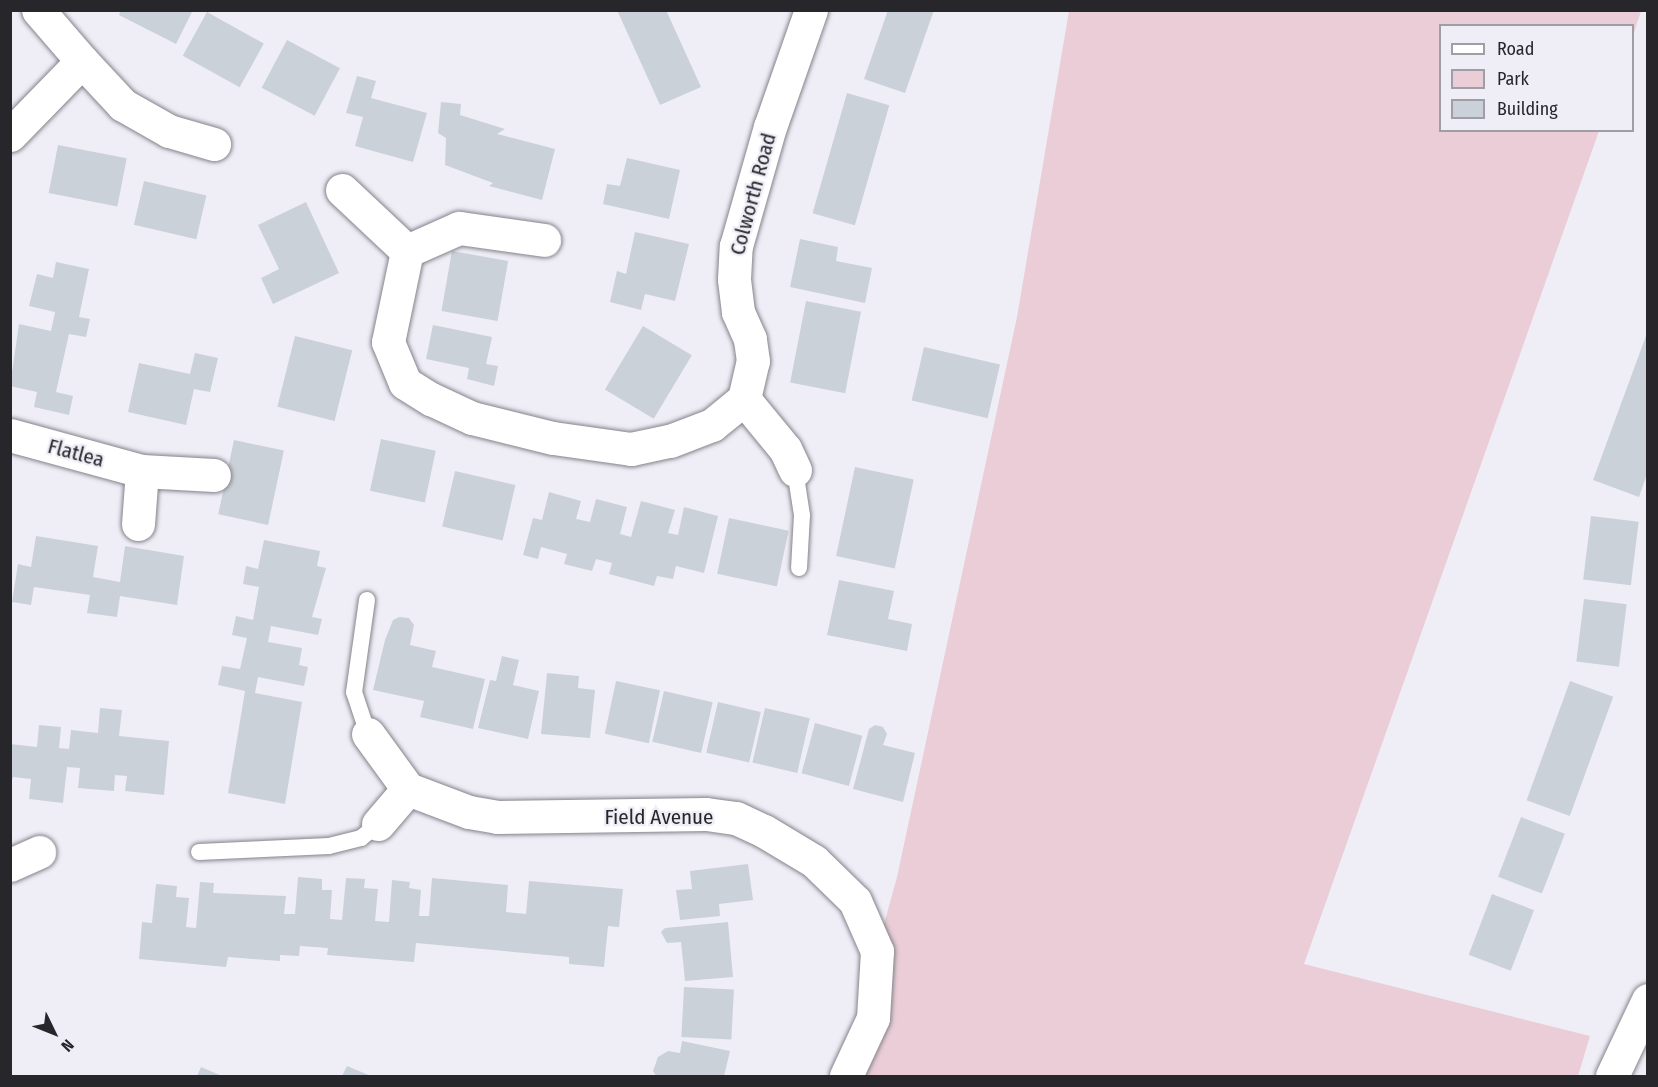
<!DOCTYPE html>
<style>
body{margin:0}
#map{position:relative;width:1658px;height:1087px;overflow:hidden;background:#efeef7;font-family:"Fira Sans Condensed",sans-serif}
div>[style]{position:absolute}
.green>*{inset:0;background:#eacdd6}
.building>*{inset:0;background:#cbd1d8;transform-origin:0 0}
.roads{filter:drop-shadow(0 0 2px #83838b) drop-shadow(0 0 2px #83838b)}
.service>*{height:16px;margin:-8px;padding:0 8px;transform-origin:8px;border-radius:8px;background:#fff}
.minor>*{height:33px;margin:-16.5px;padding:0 16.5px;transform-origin:16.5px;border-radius:16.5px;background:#fff}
span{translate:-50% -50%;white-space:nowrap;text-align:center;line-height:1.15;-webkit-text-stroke:4.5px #efeef7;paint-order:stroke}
.street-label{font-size:21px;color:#27262a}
.frame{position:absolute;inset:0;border:12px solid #27262a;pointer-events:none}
.legend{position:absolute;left:1439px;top:24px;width:195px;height:108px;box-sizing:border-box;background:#efeef7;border:2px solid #9f9ea5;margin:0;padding:8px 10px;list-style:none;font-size:18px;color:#27262a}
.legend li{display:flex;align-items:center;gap:12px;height:30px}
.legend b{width:30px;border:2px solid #9f9ea5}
.north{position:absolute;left:24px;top:1003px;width:60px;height:60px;-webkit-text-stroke:4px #efeef7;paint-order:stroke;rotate:133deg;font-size:16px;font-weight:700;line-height:24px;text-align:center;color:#27262a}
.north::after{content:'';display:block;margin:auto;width:21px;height:27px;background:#27262a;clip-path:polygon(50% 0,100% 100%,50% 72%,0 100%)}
</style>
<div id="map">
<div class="green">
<i style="clip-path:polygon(1069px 11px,1641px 11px,1633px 36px,1632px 26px,1440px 26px,1440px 130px,1599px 131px,1304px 964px,1590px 1036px,1578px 1076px,865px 1076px,886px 1022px,893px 947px,881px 935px,897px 877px,1017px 317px)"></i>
</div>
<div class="building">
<i style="clip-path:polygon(121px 10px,193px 10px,176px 44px,119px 15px)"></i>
<i style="clip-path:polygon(617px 10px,666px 10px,701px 87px,660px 105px)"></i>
<i style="clip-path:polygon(888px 10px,934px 10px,905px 93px,864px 79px)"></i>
<i style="left:207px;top:12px;width:65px;height:50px;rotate:29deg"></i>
<i style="left:287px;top:40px;width:60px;height:54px;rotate:28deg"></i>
<i style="clip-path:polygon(357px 76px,376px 81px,371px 98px,427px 113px,413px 162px,355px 146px,363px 117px,346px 113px)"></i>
<i style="left:847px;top:93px;width:44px;height:125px;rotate:16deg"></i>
<i style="clip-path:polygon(441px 102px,461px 104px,460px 115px,505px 129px,497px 134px,555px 149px,542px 200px,489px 186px,493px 183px,445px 165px,446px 138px,438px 133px)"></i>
<i style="left:58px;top:145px;width:70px;height:49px;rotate:11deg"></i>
<i style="clip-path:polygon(627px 158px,680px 170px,669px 219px,603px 204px,607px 184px,620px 186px)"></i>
<i style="left:144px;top:181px;width:64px;height:45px;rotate:13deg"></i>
<i style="clip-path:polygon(306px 202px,339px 273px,273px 304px,261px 278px,279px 269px,258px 225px)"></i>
<i style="clip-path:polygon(635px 232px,689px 244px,675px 301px,645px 294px,641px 310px,610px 302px,617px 271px,626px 274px)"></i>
<i style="clip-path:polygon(800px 239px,838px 247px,836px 261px,872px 268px,865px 303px,790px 287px)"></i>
<i style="left:452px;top:251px;width:57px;height:61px;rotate:10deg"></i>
<i style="clip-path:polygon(56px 262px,89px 269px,79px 317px,90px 319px,86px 337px,69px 334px,56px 392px,73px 396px,69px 415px,34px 407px,37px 392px,10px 386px,19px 324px,51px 331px,55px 312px,29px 306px,37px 274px,53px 278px)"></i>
<i style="left:806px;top:301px;width:56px;height:83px;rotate:11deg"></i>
<i style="clip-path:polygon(433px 325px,492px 337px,486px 364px,498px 366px,494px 386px,467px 379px,469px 368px,426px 359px)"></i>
<i style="left:643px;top:326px;width:57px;height:74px;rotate:31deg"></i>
<i style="clip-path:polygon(1647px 333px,1647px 474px,1639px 497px,1593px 480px)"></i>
<i style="left:295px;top:336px;width:59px;height:73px;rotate:14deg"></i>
<i style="left:924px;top:347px;width:78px;height:55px;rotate:13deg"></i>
<i style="clip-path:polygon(195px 353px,218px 358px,210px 392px,194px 389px,186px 425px,128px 412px,139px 363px,190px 374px)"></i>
<i style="left:381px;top:439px;width:56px;height:53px;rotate:12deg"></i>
<i style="left:234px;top:440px;width:51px;height:76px;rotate:12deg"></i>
<i style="left:855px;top:467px;width:60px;height:91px;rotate:12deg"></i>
<i style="left:455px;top:471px;width:62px;height:57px;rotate:13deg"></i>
<i style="clip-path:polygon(549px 492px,581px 501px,576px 519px,590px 522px,596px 499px,627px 507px,620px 534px,631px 537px,641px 501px,675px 510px,668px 533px,678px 535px,684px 507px,718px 516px,704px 573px,676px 566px,673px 579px,657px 576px,654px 586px,609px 574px,612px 563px,596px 559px,592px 571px,564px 564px,567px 554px,541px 547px,538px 559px,523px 555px,533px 518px,542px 520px)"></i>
<i style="left:1591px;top:516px;width:48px;height:64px;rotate:7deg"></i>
<i style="left:729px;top:518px;width:61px;height:57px;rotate:12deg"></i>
<i style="clip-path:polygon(36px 536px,98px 546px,93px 577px,120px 582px,125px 546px,184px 556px,177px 605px,120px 596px,117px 617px,87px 613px,90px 595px,34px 587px,31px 605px,12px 602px,18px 564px,31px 567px)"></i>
<i style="clip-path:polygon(264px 540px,320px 551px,317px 566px,326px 568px,312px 617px,322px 619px,318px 635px,271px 626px,268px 642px,302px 648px,299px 665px,308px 667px,304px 686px,258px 677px,255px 693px,302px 702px,285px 804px,228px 793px,245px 691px,218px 685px,222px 666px,240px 669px,247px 638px,232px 635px,236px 616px,253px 620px,259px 587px,243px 584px,246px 566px,258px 569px)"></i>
<i style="clip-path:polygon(839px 580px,894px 591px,888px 619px,912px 624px,907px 651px,827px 635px)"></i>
<i style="left:1584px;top:599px;width:43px;height:63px;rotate:7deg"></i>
<i style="clip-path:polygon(399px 617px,409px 618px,414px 625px,410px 645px,436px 651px,432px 667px,485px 679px,473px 729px,420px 717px,424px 701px,373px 690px,385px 640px,393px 620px)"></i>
<i style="clip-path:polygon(502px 656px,519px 660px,513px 685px,539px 691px,528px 739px,478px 728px,490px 680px,496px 681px)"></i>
<i style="clip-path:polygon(547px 673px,579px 676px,578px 688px,595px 690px,590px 738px,541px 734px)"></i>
<i style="left:616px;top:681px;width:45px;height:54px;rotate:12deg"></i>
<i style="left:1570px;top:681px;width:46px;height:127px;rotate:20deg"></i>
<i style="left:664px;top:691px;width:50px;height:52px;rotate:13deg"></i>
<i style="left:718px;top:702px;width:44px;height:52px;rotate:13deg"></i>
<i style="clip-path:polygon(100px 708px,122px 710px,119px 736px,169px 741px,164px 795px,125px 791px,127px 776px,115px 775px,114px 791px,78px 788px,80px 768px,67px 767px,63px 803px,29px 799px,31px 779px,13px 777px,10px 788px,10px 744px,37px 747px,39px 725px,61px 727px,59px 748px,69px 749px,71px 730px,98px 733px)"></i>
<i style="left:765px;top:708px;width:46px;height:56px;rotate:13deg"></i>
<i style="left:815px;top:723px;width:49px;height:52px;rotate:15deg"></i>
<i style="clip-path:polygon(875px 725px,883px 727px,887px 734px,883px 745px,915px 753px,903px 802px,853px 789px,869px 729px)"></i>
<i style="left:1521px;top:817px;width:47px;height:64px;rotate:21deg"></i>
<i style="clip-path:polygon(748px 864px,753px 900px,719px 904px,720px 916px,680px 920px,676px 890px,692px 889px,690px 871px)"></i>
<i style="clip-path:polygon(298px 877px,322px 879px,322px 890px,332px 890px,330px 919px,342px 920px,346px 878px,365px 879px,364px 888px,378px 889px,375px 921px,389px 922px,392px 880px,410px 882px,409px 888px,421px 890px,419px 916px,429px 916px,432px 878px,508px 885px,506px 912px,526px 914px,529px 881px,623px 889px,619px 927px,608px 926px,604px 967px,569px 964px,569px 957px,416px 943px,414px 962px,327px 955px,328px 948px,300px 946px,299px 956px,280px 955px,280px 961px,228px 957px,226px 967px,139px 959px,142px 922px,152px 923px,156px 884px,177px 886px,176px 897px,189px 898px,186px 927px,196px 928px,200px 882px,214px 883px,213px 893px,286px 896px,284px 914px,295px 914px)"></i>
<i style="left:1492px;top:894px;width:45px;height:65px;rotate:21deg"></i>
<i style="clip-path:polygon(728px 922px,733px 977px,685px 981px,681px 942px,667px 943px,661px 932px,665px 928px)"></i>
<i style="left:684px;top:987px;width:50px;height:50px;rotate:3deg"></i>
<i style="clip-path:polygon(682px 1041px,730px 1051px,724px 1076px,656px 1076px,653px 1071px,658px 1057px,668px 1051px,680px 1053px)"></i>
<i style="clip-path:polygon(347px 1066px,371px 1076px,342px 1076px)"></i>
<i style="clip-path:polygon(201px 1067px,222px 1076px,197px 1076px)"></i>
</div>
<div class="roads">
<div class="service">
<i style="left:795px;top:470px;width:46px;rotate:81.2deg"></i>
<i style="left:802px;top:515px;width:53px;rotate:93.2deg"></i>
<i style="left:367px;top:600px;width:93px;rotate:98deg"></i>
<i style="left:354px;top:692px;width:44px;rotate:71.6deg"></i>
<i style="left:199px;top:852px;width:130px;rotate:-2.6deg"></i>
<i style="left:329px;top:846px;width:33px;rotate:-14deg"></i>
<i style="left:361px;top:838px;width:22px;rotate:-39deg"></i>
</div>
<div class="minor">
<i style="left:82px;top:61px;width:60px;rotate:47deg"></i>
<i style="left:123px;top:105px;width:53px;rotate:29.5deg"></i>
<i style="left:169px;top:131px;width:47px;rotate:16.1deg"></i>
<i style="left:10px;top:135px;width:103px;rotate:-45.8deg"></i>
<i style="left:82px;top:61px;width:67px;rotate:-130.8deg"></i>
<i style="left:342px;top:190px;width:89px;rotate:43.2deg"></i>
<i style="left:407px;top:251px;width:93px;rotate:101.8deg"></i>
<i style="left:388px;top:342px;width:44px;rotate:67.5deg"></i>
<i style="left:405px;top:383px;width:31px;rotate:32deg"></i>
<i style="left:431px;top:399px;width:45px;rotate:24.9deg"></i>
<i style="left:472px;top:418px;width:83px;rotate:13.9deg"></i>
<i style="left:553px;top:438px;width:79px;rotate:8deg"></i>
<i style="left:631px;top:449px;width:40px;rotate:-12deg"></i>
<i style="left:670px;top:441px;width:45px;rotate:-20.9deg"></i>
<i style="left:712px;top:425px;width:41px;rotate:-39.1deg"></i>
<i style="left:407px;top:251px;width:57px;rotate:-23.9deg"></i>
<i style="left:459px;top:228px;width:86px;rotate:8deg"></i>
<i style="left:10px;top:435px;width:137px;rotate:15.3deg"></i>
<i style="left:142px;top:471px;width:72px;rotate:3.2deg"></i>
<i style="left:795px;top:470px;width:23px;rotate:-115deg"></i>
<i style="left:785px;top:449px;width:65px;rotate:-129.4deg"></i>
<i style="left:744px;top:399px;width:39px;rotate:-77deg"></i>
<i style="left:753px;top:361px;width:22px;rotate:-98deg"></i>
<i style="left:750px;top:339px;width:30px;rotate:-114deg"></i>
<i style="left:738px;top:312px;width:33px;rotate:-97deg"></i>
<i style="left:734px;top:279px;width:33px;rotate:-87deg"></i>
<i style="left:736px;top:246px;width:124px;rotate:-74.1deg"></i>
<i style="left:770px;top:127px;width:124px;rotate:-70.7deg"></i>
<i style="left:138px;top:524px;width:53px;rotate:-85.7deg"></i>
<i style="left:368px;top:734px;width:68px;rotate:54deg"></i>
<i style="left:378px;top:824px;width:46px;rotate:-49.4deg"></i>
<i style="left:408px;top:789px;width:65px;rotate:20.7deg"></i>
<i style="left:469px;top:812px;width:28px;rotate:10deg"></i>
<i style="left:497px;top:817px;width:209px;rotate:-0.8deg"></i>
<i style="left:706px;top:814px;width:30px;rotate:8deg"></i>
<i style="left:736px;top:818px;width:31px;rotate:25deg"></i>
<i style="left:764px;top:831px;width:58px;rotate:31deg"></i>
<i style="left:814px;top:861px;width:57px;rotate:44.3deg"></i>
<i style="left:855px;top:901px;width:55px;rotate:66.3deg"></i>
<i style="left:877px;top:951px;width:67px;rotate:93.4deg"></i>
<i style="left:873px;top:1018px;width:64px;rotate:115deg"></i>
<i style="left:10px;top:865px;width:32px;rotate:-24deg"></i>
<i style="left:1612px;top:1076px;width:84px;rotate:-64.7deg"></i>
</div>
</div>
<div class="street-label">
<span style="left:753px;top:194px;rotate:-75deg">Colworth Road</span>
<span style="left:76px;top:453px;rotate:15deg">Flatlea</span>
<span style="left:659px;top:817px">Field Avenue</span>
</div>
<div class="frame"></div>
<ul class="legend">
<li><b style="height:8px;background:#fff"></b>Road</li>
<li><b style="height:16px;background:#eacdd6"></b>Park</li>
<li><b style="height:16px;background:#cbd1d8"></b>Building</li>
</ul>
<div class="north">N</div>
</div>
